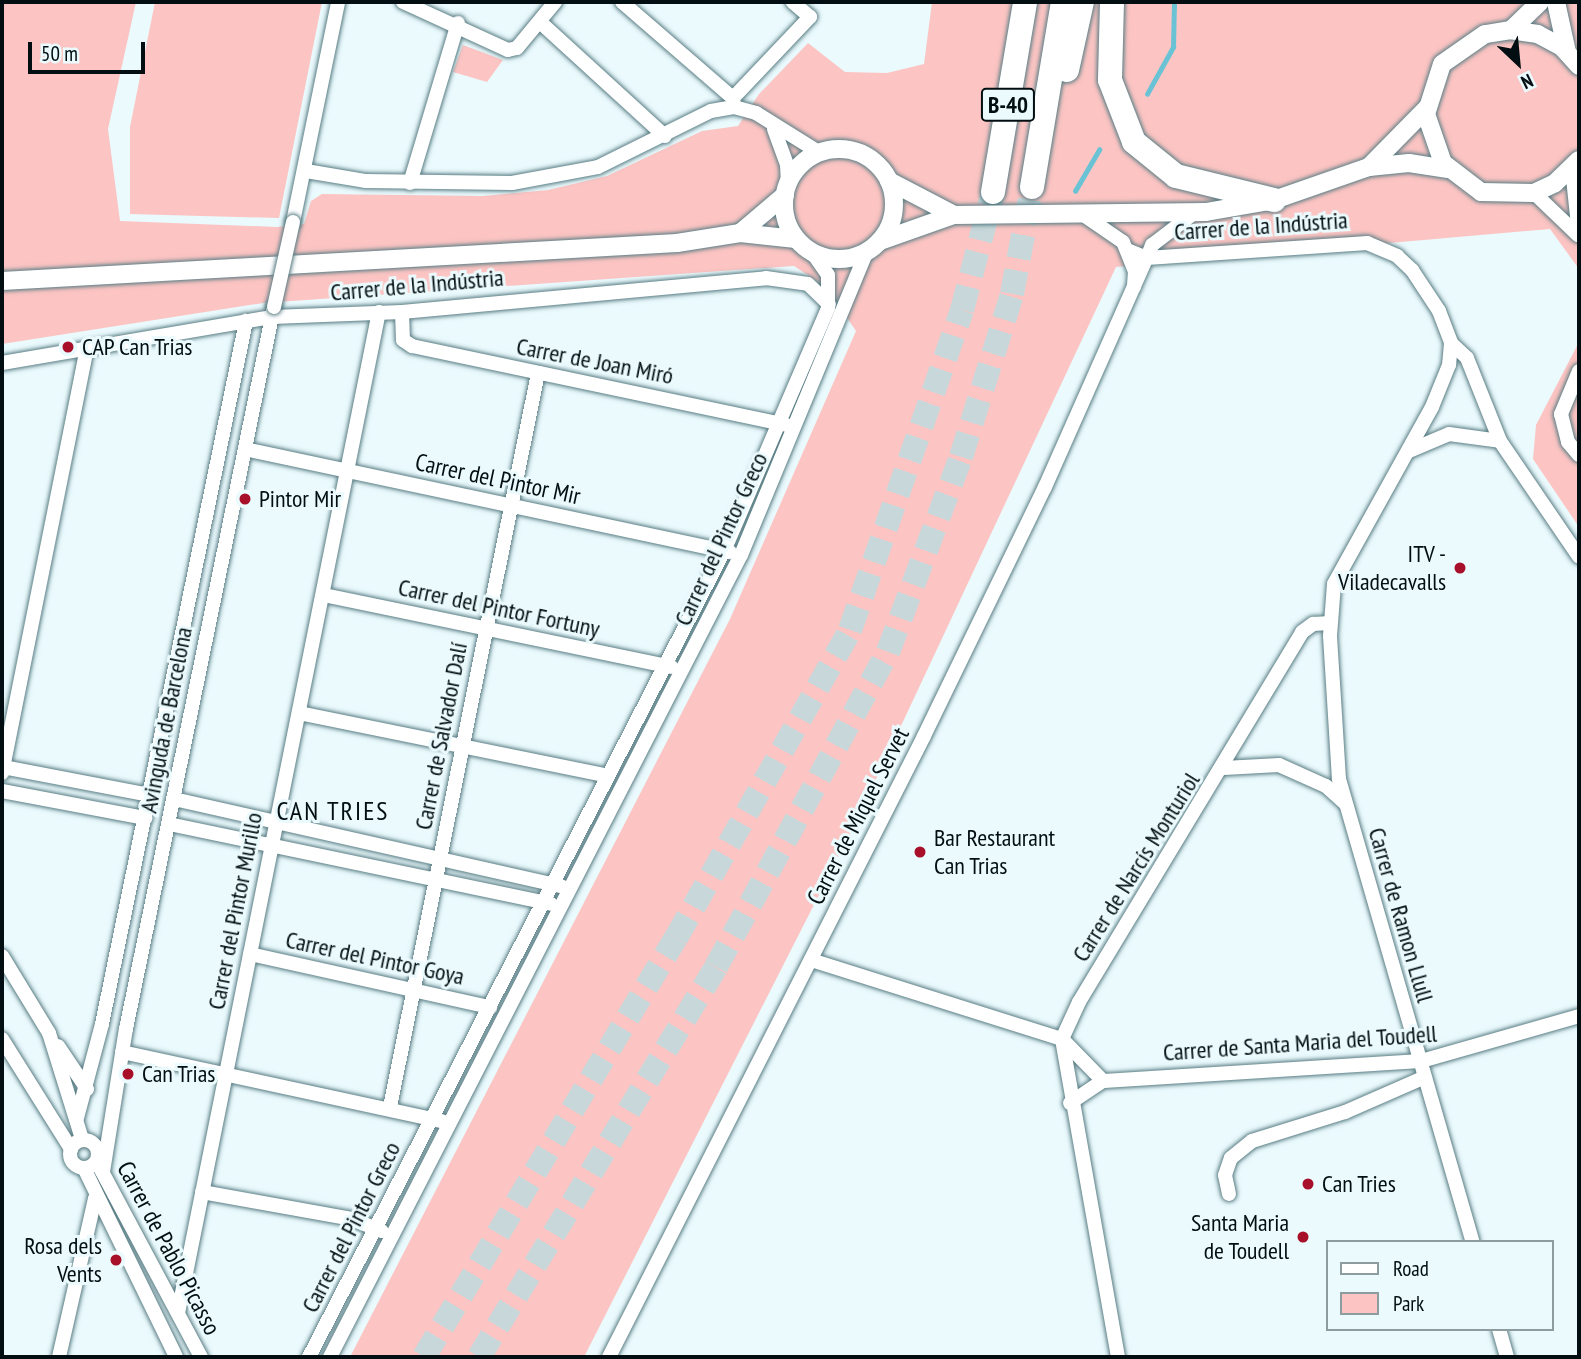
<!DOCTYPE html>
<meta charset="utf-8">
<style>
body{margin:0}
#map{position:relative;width:1581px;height:1359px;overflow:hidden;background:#eafafd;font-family:"PT Sans Narrow",sans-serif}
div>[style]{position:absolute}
.green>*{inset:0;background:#fcc5c3}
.stream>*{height:4.5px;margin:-2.25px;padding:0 2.25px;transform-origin:2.25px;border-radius:2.25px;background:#6ac3d5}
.motorway-tunnel>*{height:24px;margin-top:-12px;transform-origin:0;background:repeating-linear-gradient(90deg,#c7d7da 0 24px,transparent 0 36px)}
.roads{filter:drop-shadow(0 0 2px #597d84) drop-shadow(0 0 2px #597d84)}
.minor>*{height:14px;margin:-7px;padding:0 7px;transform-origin:7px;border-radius:7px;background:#fff}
.minor>.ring{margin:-7px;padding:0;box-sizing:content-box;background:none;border:14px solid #fff;border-radius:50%}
.tertiary>*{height:18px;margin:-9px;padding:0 9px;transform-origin:9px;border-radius:9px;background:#fff}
.tertiary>.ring{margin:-9px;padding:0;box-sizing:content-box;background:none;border:18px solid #fff;border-radius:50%}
.motorway>*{height:24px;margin:-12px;padding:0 12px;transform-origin:12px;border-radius:12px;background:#fff}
.bridges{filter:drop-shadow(0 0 2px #597d84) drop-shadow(0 0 2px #597d84)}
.minor-bridge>*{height:14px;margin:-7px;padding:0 7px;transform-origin:7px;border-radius:7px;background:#fff}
.dots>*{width:19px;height:19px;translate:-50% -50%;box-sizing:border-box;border:4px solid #eafafd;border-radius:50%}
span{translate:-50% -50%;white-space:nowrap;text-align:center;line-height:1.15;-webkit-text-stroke:6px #eafafd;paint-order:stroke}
.shield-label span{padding:2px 5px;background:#eafafd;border:2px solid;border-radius:5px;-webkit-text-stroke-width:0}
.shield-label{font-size:23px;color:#020e11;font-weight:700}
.street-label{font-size:24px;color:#020e11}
.poi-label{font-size:24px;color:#020e11}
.left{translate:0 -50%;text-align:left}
.right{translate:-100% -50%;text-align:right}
.neighbourhood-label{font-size:26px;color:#020e11;letter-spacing:2px}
.frame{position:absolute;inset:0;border:4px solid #020e11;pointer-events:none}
.legend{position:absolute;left:1326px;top:1240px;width:228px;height:91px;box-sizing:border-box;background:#eafafd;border:2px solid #8d9c9f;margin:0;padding:9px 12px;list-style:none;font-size:21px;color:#020e11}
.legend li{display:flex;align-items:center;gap:14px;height:35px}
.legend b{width:35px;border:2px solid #8d9c9f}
.north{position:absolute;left:1483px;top:28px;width:70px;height:70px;-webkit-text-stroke:5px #eafafd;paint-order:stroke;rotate:154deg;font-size:19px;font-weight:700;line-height:28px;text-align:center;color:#020e11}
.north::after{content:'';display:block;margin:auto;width:24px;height:32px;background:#020e11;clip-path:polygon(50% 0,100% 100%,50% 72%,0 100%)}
.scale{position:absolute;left:28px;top:42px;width:117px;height:32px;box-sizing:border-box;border:4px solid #020e11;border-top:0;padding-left:9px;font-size:21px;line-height:24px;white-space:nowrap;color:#020e11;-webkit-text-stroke:5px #eafafd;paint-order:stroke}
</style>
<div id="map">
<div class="green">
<i style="clip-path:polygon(2px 2px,136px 2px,108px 129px,120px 221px,277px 227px,304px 224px,311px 201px,322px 194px,483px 196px,548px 190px,607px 176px,702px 131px,738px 126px,759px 94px,808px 43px,845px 72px,887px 73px,924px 64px,932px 2px,1579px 2px,1579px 269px,1550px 229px,1116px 267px,856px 822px,584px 1357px,350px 1357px,730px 619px,856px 331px,826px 287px,794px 266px,263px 303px,2px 344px)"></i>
<i style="clip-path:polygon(155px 2px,322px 2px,279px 218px,130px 214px,130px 127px)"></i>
<i style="clip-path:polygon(463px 45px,503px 60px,487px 82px,453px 72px)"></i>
<i style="clip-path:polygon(1579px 342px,1579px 527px,1533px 459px,1536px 425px)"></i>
</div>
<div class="stream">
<i style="left:1147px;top:94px;width:54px;rotate:-61deg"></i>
<i style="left:1173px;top:47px;width:45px;rotate:-88.7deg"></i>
<i style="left:1075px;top:191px;width:48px;rotate:-59.7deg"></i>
</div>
<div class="motorway-tunnel">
<i style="left:424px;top:1357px;width:489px;rotate:-59deg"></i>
<i style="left:676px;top:938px;width:354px;rotate:-60.5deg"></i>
<i style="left:850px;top:630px;width:339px;rotate:-70.7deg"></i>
<i style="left:962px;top:310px;width:122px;rotate:-75.3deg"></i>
<i style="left:479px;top:1357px;width:456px;rotate:-58.7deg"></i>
<i style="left:716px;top:967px;width:359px;rotate:-61.4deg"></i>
<i style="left:888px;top:652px;width:208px;rotate:-69.5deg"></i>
<i style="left:961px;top:457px;width:171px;rotate:-72.6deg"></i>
<i style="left:1012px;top:294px;width:109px;rotate:-79.4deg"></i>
</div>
<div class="roads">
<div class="minor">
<i style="left:403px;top:2px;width:115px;rotate:24.6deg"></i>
<i style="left:508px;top:50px;width:9px;rotate:-13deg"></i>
<i style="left:517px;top:48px;width:60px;rotate:-50.4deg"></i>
<i style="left:622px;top:2px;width:147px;rotate:40.9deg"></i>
<i style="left:540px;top:22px;width:169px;rotate:42.4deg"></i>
<i style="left:734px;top:106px;width:8px;rotate:-97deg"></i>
<i style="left:733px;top:98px;width:112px;rotate:-46.5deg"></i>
<i style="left:810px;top:17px;width:23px;rotate:-139deg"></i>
<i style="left:774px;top:129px;width:38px;rotate:70deg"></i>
<i style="left:787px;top:165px;width:20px;rotate:87deg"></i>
<i style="left:1572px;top:169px;width:65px;rotate:83.9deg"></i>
<i style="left:306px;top:171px;width:61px;rotate:9.5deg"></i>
<i style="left:366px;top:181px;width:146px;rotate:0.8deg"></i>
<i style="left:512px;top:183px;width:87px;rotate:-10.5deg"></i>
<i style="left:598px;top:167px;width:126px;rotate:-26.4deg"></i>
<i style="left:711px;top:111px;width:23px;rotate:-10deg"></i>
<i style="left:734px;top:107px;width:23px;rotate:15deg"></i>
<i style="left:756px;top:113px;width:75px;rotate:32deg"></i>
<i style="left:410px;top:183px;width:167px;rotate:-73.3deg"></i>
<i style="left:1534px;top:193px;width:61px;rotate:43.7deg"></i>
<i style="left:1085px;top:216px;width:46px;rotate:34.4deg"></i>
<i style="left:1123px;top:242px;width:31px;rotate:68deg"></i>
<i style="left:1135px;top:271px;width:16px;rotate:94deg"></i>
<i style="left:293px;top:222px;width:225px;rotate:-78.4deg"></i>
<i style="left:1127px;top:250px;width:22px;rotate:22deg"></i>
<i style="left:1147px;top:258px;width:221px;rotate:-3.9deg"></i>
<i style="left:1367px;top:243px;width:33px;rotate:23deg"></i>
<i style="left:1397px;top:256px;width:21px;rotate:43deg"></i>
<i style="left:1412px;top:270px;width:49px;rotate:56.6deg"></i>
<i style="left:1439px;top:311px;width:34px;rotate:69deg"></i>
<i style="left:1451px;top:343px;width:22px;rotate:95deg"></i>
<i style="left:1449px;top:365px;width:45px;rotate:112deg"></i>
<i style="left:1432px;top:407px;width:202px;rotate:119deg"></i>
<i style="left:1334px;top:584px;width:52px;rotate:94.4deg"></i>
<i style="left:1330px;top:636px;width:143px;rotate:86.4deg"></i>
<i style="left:1339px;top:779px;width:482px;rotate:73.9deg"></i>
<i style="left:402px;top:312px;width:28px;rotate:88deg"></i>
<i style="left:403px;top:340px;width:11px;rotate:34deg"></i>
<i style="left:412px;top:346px;width:382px;rotate:11.9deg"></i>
<i style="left:1451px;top:343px;width:22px;rotate:43deg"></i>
<i style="left:1467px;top:358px;width:89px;rotate:68.3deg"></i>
<i style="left:1500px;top:441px;width:140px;rotate:55.7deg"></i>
<i style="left:2px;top:363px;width:274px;rotate:-9.7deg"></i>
<i style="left:272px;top:317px;width:130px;rotate:-2.2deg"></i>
<i style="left:402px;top:312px;width:366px;rotate:-5.3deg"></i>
<i style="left:766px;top:278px;width:42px;rotate:8.1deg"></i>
<i style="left:808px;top:284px;width:29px;rotate:44deg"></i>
<i style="left:1579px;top:371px;width:47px;rotate:112.7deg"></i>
<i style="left:1561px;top:414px;width:29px;rotate:76deg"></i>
<i style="left:1568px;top:442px;width:17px;rotate:50deg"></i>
<i style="left:245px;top:449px;width:496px;rotate:12deg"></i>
<i style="left:1409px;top:451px;width:43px;rotate:-23deg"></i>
<i style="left:1449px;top:434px;width:51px;rotate:7.8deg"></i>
<i style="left:324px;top:595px;width:355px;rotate:11.7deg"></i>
<i style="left:299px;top:713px;width:315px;rotate:11.5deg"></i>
<i style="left:3px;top:767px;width:150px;rotate:10.8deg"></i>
<i style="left:1224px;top:768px;width:55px;rotate:-3.1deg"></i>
<i style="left:1279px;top:765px;width:51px;rotate:24.1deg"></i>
<i style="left:1326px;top:786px;width:25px;rotate:42deg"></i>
<i style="left:2px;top:773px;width:433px;rotate:-78.7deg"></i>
<i style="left:2px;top:791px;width:146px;rotate:10.7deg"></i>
<i style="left:174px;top:799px;width:397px;rotate:12.7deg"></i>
<i style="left:169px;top:824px;width:390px;rotate:11.8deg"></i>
<i style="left:250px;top:954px;width:246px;rotate:12.5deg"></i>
<i style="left:2px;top:956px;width:90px;rotate:58.6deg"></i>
<i style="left:49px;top:1033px;width:111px;rotate:72.7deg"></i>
<i style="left:811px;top:960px;width:263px;rotate:17.5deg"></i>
<i style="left:1062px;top:1039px;width:59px;rotate:45.7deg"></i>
<i style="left:2px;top:1039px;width:130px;rotate:57.9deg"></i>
<i style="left:58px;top:1046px;width:52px;rotate:56deg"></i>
<i style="left:122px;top:1052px;width:327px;rotate:12.2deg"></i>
<i style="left:1070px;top:1103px;width:40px;rotate:-34deg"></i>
<i style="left:1103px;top:1081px;width:319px;rotate:-3.6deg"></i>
<i style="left:1421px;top:1061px;width:164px;rotate:-15.9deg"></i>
<i style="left:390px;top:1107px;width:749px;rotate:-78.6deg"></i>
<i style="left:77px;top:1118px;width:97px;rotate:-75.1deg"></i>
<i style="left:102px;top:1024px;width:718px;rotate:-78.42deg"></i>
<i class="ring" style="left:70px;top:1140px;width:14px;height:14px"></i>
<i style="left:98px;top:1164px;width:219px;rotate:61.9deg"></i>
<i style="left:84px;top:1168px;width:210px;rotate:64deg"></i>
<i style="left:103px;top:1172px;width:145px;rotate:-80.9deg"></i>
<i style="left:126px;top:1029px;width:737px;rotate:-78.42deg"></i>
<i style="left:202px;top:1192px;width:152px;rotate:10.2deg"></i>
<i style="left:352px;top:1219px;width:32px;rotate:22deg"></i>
<i style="left:1229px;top:1194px;width:19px;rotate:-102deg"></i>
<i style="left:1225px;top:1175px;width:18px;rotate:-71deg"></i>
<i style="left:1231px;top:1158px;width:27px;rotate:-39deg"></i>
<i style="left:1252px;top:1141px;width:97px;rotate:-17.3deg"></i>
<i style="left:1345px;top:1112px;width:87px;rotate:-23.6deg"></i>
<i style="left:178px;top:1313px;width:1021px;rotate:-78.65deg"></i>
<i style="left:1499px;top:1329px;width:29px;rotate:74deg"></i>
<i style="left:59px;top:1357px;width:163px;rotate:-77.2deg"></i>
<i style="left:309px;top:1357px;width:907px;rotate:-62.76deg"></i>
<i style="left:724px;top:551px;width:264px;rotate:-66.8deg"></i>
<i style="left:828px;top:308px;width:33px;rotate:-90deg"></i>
<i style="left:828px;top:275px;width:28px;rotate:-125deg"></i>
<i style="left:330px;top:1357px;width:901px;rotate:-62.87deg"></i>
<i style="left:741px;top:555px;width:329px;rotate:-67.5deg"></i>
<i style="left:609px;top:1357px;width:696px;rotate:-63.1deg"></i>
<i style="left:924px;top:736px;width:277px;rotate:-64.1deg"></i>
<i style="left:1045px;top:487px;width:265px;rotate:-66.1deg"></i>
<i style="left:1152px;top:245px;width:53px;rotate:-37.3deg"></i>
<i style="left:1118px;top:1357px;width:323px;rotate:-100deg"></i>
<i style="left:1062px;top:1039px;width:41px;rotate:-65.3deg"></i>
<i style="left:1079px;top:1002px;width:432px;rotate:-58.9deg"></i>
<i style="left:1302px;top:632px;width:14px;rotate:-36deg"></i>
<i style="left:1313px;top:624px;width:17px;rotate:-3deg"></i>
</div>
<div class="tertiary">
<i style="left:1556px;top:2px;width:51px;rotate:77.6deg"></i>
<i style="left:1511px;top:30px;width:40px;rotate:-44deg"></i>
<i style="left:1579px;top:66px;width:25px;rotate:-132deg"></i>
<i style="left:1562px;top:47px;width:27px;rotate:-152deg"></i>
<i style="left:1538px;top:34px;width:27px;rotate:-172deg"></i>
<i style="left:1511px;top:30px;width:26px;rotate:171deg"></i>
<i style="left:1485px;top:34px;width:52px;rotate:145.1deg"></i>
<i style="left:1442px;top:64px;width:52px;rotate:107.7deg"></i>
<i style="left:1426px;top:114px;width:52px;rotate:70.9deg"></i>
<i style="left:1443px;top:163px;width:48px;rotate:37.3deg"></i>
<i style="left:1481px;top:192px;width:53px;rotate:1.1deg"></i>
<i style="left:1534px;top:193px;width:23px;rotate:-25deg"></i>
<i style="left:1555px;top:183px;width:33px;rotate:-44deg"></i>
<i class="ring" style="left:784px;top:149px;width:92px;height:92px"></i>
<i style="left:1369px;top:167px;width:83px;rotate:-45.5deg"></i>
<i style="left:889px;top:181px;width:73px;rotate:27.6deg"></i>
<i style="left:740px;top:233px;width:59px;rotate:-40.2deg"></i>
<i style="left:880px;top:241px;width:78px;rotate:-19.4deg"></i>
<i style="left:954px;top:215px;width:252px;rotate:-0.7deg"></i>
<i style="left:1206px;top:212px;width:69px;rotate:-10deg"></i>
<i style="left:1274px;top:200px;width:101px;rotate:-19.2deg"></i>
<i style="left:1369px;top:167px;width:40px;rotate:-5.7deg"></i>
<i style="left:1409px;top:163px;width:38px;rotate:9deg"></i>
<i style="left:2px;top:281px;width:676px;rotate:-3.22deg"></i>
<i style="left:677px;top:243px;width:64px;rotate:-9deg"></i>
<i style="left:740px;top:233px;width:56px;rotate:6.1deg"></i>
</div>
<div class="motorway">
<i style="left:1112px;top:2px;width:78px;rotate:91.5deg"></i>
<i style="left:1110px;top:80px;width:66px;rotate:68.8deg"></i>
<i style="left:1134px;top:142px;width:54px;rotate:39deg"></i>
<i style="left:1176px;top:176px;width:101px;rotate:13.8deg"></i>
<i style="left:1067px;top:70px;width:70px;rotate:-77.6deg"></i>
<i style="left:1032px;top:187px;width:188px;rotate:-80.5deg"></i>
<i style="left:993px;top:192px;width:193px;rotate:-80.4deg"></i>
</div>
</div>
<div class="bridges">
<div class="minor-bridge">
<i style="left:274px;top:307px;width:87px;rotate:-77.4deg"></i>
</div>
</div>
<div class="dots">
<i style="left:68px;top:347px;background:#a8102a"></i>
<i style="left:245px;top:499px;background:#a8102a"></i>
<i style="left:1460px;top:568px;background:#a8102a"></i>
<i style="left:920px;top:852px;background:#a8102a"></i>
<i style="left:128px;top:1074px;background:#a8102a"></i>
<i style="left:1308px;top:1184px;background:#a8102a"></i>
<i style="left:1303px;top:1237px;background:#a8102a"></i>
<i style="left:116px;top:1260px;background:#a8102a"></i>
</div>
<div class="shield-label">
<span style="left:1008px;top:105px">B-40</span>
</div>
<div class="street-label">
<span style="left:1261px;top:226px;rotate:-4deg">Carrer de la Indústria</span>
<span style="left:417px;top:285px;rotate:-5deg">Carrer de la Indústria</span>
<span style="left:595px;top:361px;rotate:11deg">Carrer de Joan Miró</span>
<span style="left:498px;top:479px;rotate:12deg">Carrer del Pintor Mir</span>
<span style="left:721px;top:539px;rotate:-65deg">Carrer del Pintor Greco</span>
<span style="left:499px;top:608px;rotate:12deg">Carrer del Pintor Fortuny</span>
<span style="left:166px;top:720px;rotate:-79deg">Avinguda de Barcelona</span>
<span style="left:441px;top:736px;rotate:-79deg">Carrer de Salvador Dalí</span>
<span style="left:858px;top:816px;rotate:-63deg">Carrer de Miquel Servet</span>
<span style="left:1136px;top:867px;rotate:-58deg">Carrer de Narcís Monturiol</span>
<span style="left:235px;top:911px;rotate:-79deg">Carrer del Pintor Murillo</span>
<span style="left:1401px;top:915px;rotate:74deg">Carrer de Ramon Llull</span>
<span style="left:375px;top:958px;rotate:12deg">Carrer del Pintor Goya</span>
<span style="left:1300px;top:1043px;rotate:-4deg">Carrer de Santa Maria del Toudell</span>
<span style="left:351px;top:1227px;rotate:-63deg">Carrer del Pintor Greco</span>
<span style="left:169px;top:1248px;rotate:62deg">Carrer de Pablo Picasso</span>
</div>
<div class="poi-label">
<span class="left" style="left:82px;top:347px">CAP Can Trias</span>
<span class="left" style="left:259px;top:499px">Pintor Mir</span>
<span class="right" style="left:1446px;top:568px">ITV -<br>Viladecavalls</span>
<span class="left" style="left:934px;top:852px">Bar Restaurant<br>Can Trias</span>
<span class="left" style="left:142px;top:1074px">Can Trias</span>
<span class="left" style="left:1322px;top:1184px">Can Tries</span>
<span class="right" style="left:1289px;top:1237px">Santa Maria<br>de Toudell</span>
<span class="right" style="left:102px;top:1260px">Rosa dels<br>Vents</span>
</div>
<div class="neighbourhood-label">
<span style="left:333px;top:811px">CAN TRIES</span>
</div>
<div class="frame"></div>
<ul class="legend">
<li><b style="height:9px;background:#fff"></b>Road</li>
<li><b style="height:19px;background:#fcc5c3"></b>Park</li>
</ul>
<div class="north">N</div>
<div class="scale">50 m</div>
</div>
